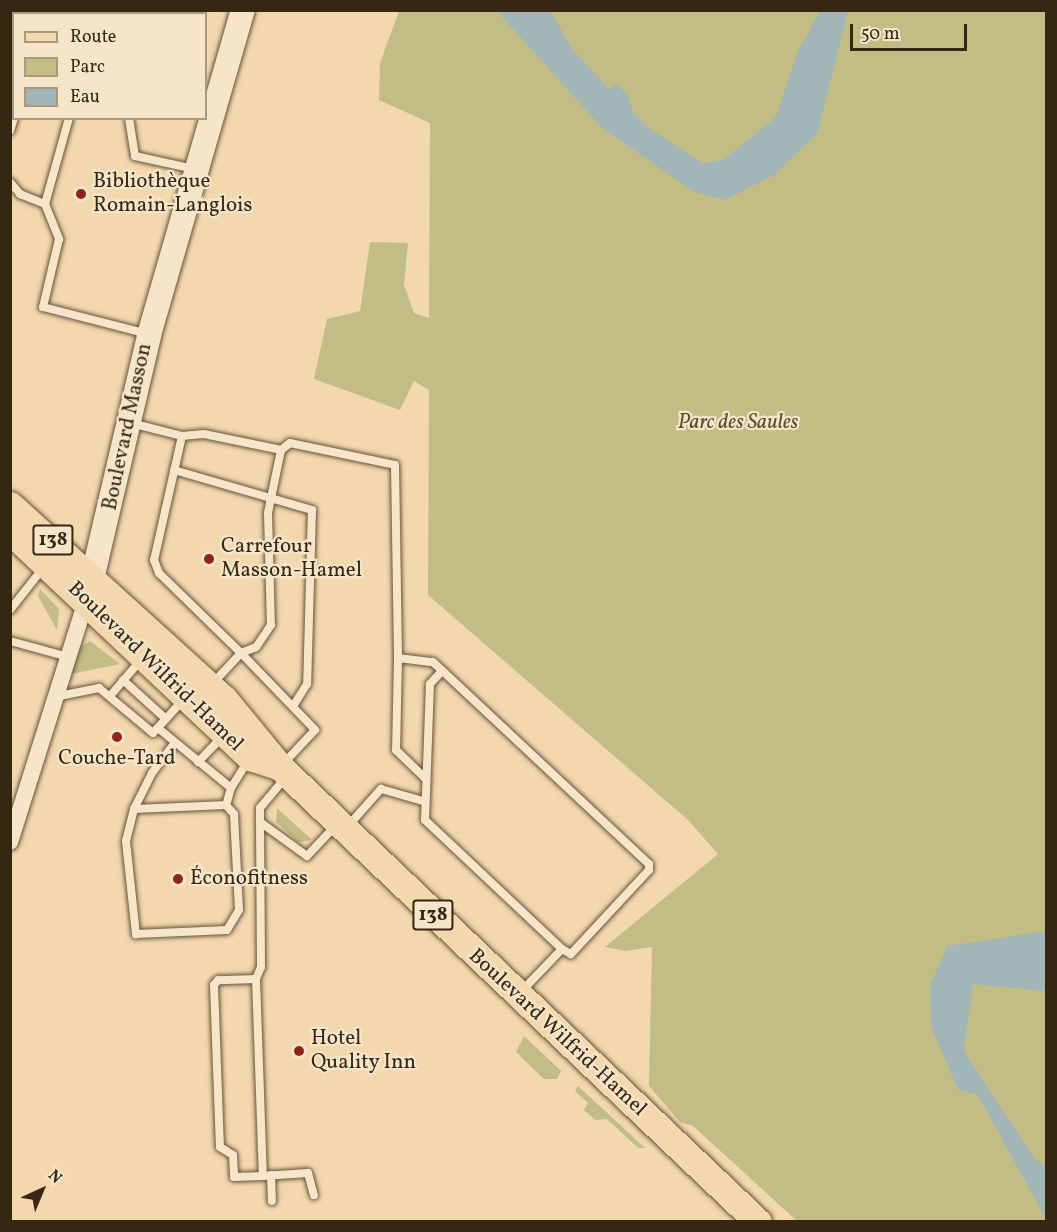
<!DOCTYPE html>
<meta charset="utf-8">
<style>
body{margin:0}
#map{position:relative;width:1057px;height:1232px;overflow:hidden;background:#f3d7ad;font-family:Vollkorn,serif}
div>[style]{position:absolute}
.green>*{inset:0;background:#c2bc85}
.water>*{inset:0;background:#a2b6b7}
.river>*{height:28px;margin:-14px;padding:0 14px;transform-origin:14px;border-radius:14px;background:#a2b6b7}
.roads{filter:drop-shadow(0 0 2px #65533a) drop-shadow(0 0 2px #65533a)}
.lane>*{height:8px;margin:-4px;padding:0 4px;transform-origin:4px;border-radius:4px;background:#f7e5ca}
.street>*{height:16px;margin:-8px;padding:0 8px;transform-origin:8px;border-radius:8px;background:#f7e5ca}
.secondary>*{height:24px;margin:-12px;padding:0 12px;transform-origin:12px;border-radius:12px;background:#f7e5ca}
.primary>*{height:27px;margin:-13.5px;padding:0 13.5px;transform-origin:13.5px;border-radius:13.5px;background:#f3d7ad}
.dots>*{width:16px;height:16px;translate:-50% -50%;box-sizing:border-box;border:3px solid #f7e5ca;border-radius:50%}
span{translate:-50% -50%;white-space:nowrap;text-align:center;line-height:1.15;-webkit-text-stroke:4.5px #f7e5ca;paint-order:stroke}
.shield-label span{padding:2px 4px;background:#f7e5ca;border:2px solid;border-radius:4px;-webkit-text-stroke-width:0}
.shield-label{font-size:20px;color:#362713;font-weight:700}
.poi-label{font-size:21px;color:#362713}
.left{translate:0 -50%;text-align:left}
.park-label{font-size:21px;color:#594c30;font-style:italic}
.street-label{font-size:21px;color:#362713}
.frame{position:absolute;inset:0;border:12px solid #362713;pointer-events:none}
.legend{position:absolute;left:12px;top:12px;width:195px;height:108px;box-sizing:border-box;background:#f7e5ca;border:2px solid #aa9981;margin:0;padding:8px 10px;list-style:none;font-size:18px;color:#362713}
.legend li{display:flex;align-items:center;gap:12px;height:30px}
.legend b{width:30px;border:2px solid #aa9981}
.north{position:absolute;left:12px;top:1160px;width:60px;height:60px;-webkit-text-stroke:4px #f7e5ca;paint-order:stroke;rotate:44deg;font-size:16px;font-weight:700;line-height:24px;text-align:center;color:#362713}
.north::after{content:'';display:block;margin:auto;width:21px;height:27px;background:#362713;clip-path:polygon(50% 0,100% 100%,50% 72%,0 100%)}
.scale{position:absolute;left:850px;top:24px;width:117px;height:27px;box-sizing:border-box;border:3px solid #362713;border-top:0;padding-left:8px;font-size:18px;line-height:21px;white-space:nowrap;color:#362713;-webkit-text-stroke:4px #f7e5ca;paint-order:stroke}
</style>
<div id="map">
<div class="green">
<i style="clip-path:polygon(10px 11px,11px 10px,134px 11px,14px 14px,11px 81px)"></i>
<i style="clip-path:polygon(399px 11px,1046px 11px,1046px 1221px,797px 1221px,693px 1126px,680px 1122px,649px 1086px,652px 947px,625px 951px,605px 947px,718px 854px,688px 820px,428px 595px,429px 390px,414px 381px,400px 410px,314px 379px,327px 319px,360px 311px,370px 242px,408px 243px,404px 285px,414px 313px,429px 318px,430px 123px,379px 100px,380px 63px)"></i>
<i style="clip-path:polygon(40px 589px,59px 609px,57px 630px,38px 596px)"></i>
<i style="clip-path:polygon(90px 641px,120px 664px,71px 674px,80px 647px)"></i>
<i style="clip-path:polygon(277px 808px,312px 840px,298px 842px,276px 822px)"></i>
<i style="clip-path:polygon(524px 1036px,561px 1071px,557px 1079px,544px 1079px,516px 1052px)"></i>
<i style="clip-path:polygon(578px 1086px,645px 1148px,638px 1148px,607px 1119px,595px 1120px,584px 1110px,588px 1103px,575px 1091px)"></i>
</div>
<div class="water">
<i style="clip-path:polygon(497px 11px,550px 11px,573px 50px,610px 90px,615px 84px,627px 93px,633px 112px,650px 129px,703px 163px,723px 160px,776px 117px,798px 51px,820px 11px,848px 11px,817px 134px,774px 175px,725px 200px,693px 191px,602px 128px)"></i>
<i style="clip-path:polygon(1046px 931px,1046px 991px,973px 984px,964px 1051px,1035px 1159px,1046px 1167px,1046px 1219px,978px 1095px,958px 1089px,931px 1027px,930px 986px,947px 946px)"></i>
</div>
<div class="river">
<i style="left:21px;top:14px;width:10px;rotate:-24deg"></i>
</div>
<div class="roads">
<div class="lane">
<i style="left:129px;top:118px;width:38px;rotate:81deg"></i>
<i style="left:135px;top:156px;width:60px;rotate:12.4deg"></i>
<i style="left:10px;top:131px;width:14px;rotate:-73deg"></i>
<i style="left:10px;top:182px;width:16px;rotate:50deg"></i>
<i style="left:20px;top:194px;width:27px;rotate:22deg"></i>
<i style="left:45px;top:204px;width:38px;rotate:68deg"></i>
<i style="left:59px;top:239px;width:70px;rotate:103.2deg"></i>
<i style="left:43px;top:307px;width:108px;rotate:14.4deg"></i>
<i style="left:45px;top:204px;width:89px;rotate:-74.4deg"></i>
<i style="left:131px;top:423px;width:53px;rotate:14.3deg"></i>
<i style="left:182px;top:436px;width:127px;rotate:102.7deg"></i>
<i style="left:154px;top:560px;width:14px;rotate:69deg"></i>
<i style="left:159px;top:573px;width:115px;rotate:44.3deg"></i>
<i style="left:241px;top:653px;width:41px;rotate:133deg"></i>
<i style="left:182px;top:436px;width:22px;rotate:-5deg"></i>
<i style="left:204px;top:434px;width:79px;rotate:11.7deg"></i>
<i style="left:281px;top:450px;width:64px;rotate:101.7deg"></i>
<i style="left:268px;top:513px;width:112px;rotate:88.5deg"></i>
<i style="left:271px;top:625px;width:27px;rotate:124deg"></i>
<i style="left:256px;top:647px;width:16px;rotate:158deg"></i>
<i style="left:241px;top:653px;width:107px;rotate:46.1deg"></i>
<i style="left:315px;top:730px;width:47px;rotate:133.3deg"></i>
<i style="left:281px;top:450px;width:11px;rotate:-38deg"></i>
<i style="left:290px;top:443px;width:107px;rotate:11.8deg"></i>
<i style="left:395px;top:465px;width:193px;rotate:89.1deg"></i>
<i style="left:398px;top:658px;width:35px;rotate:7deg"></i>
<i style="left:433px;top:662px;width:296px;rotate:43.1deg"></i>
<i style="left:649px;top:864px;width:6px;rotate:90deg"></i>
<i style="left:649px;top:870px;width:115px;rotate:132.9deg"></i>
<i style="left:571px;top:954px;width:10px;rotate:-151deg"></i>
<i style="left:562px;top:949px;width:61px;rotate:133.7deg"></i>
<i style="left:174px;top:470px;width:144px;rotate:16.2deg"></i>
<i style="left:312px;top:510px;width:174px;rotate:91.6deg"></i>
<i style="left:307px;top:684px;width:25px;rotate:122deg"></i>
<i style="left:10px;top:610px;width:53px;rotate:-51.8deg"></i>
<i style="left:10px;top:641px;width:60px;rotate:15.4deg"></i>
<i style="left:398px;top:658px;width:92px;rotate:91.2deg"></i>
<i style="left:396px;top:750px;width:40px;rotate:44deg"></i>
<i style="left:442px;top:671px;width:18px;rotate:133deg"></i>
<i style="left:430px;top:684px;width:136px;rotate:92.1deg"></i>
<i style="left:425px;top:820px;width:188px;rotate:43.3deg"></i>
<i style="left:123px;top:680px;width:58px;rotate:42.2deg"></i>
<i style="left:110px;top:696px;width:48px;rotate:-49.3deg"></i>
<i style="left:54px;top:697px;width:46px;rotate:-11.3deg"></i>
<i style="left:99px;top:688px;width:70px;rotate:39.8deg"></i>
<i style="left:153px;top:733px;width:45px;rotate:-47.7deg"></i>
<i style="left:158px;top:728px;width:94px;rotate:39.4deg"></i>
<i style="left:231px;top:788px;width:18px;rotate:106deg"></i>
<i style="left:226px;top:805px;width:92px;rotate:177.5deg"></i>
<i style="left:134px;top:809px;width:33px;rotate:104deg"></i>
<i style="left:126px;top:841px;width:94px;rotate:83.9deg"></i>
<i style="left:136px;top:934px;width:91px;rotate:-2.5deg"></i>
<i style="left:227px;top:930px;width:23px;rotate:-59deg"></i>
<i style="left:239px;top:910px;width:96px;rotate:-93deg"></i>
<i style="left:234px;top:814px;width:12px;rotate:-132deg"></i>
<i style="left:198px;top:762px;width:36px;rotate:-46deg"></i>
<i style="left:286px;top:777px;width:40px;rotate:130deg"></i>
<i style="left:260px;top:808px;width:14px;rotate:90deg"></i>
<i style="left:260px;top:822px;width:58px;rotate:35.9deg"></i>
<i style="left:307px;top:856px;width:44px;rotate:-46.8deg"></i>
<i style="left:231px;top:788px;width:32px;rotate:-58deg"></i>
<i style="left:134px;top:809px;width:40px;rotate:-63.4deg"></i>
<i style="left:152px;top:773px;width:38px;rotate:-53deg"></i>
<i style="left:260px;top:822px;width:145px;rotate:89.6deg"></i>
<i style="left:261px;top:967px;width:13px;rotate:113deg"></i>
<i style="left:256px;top:979px;width:197px;rotate:88deg"></i>
<i style="left:263px;top:1176px;width:45px;rotate:-3.8deg"></i>
<i style="left:308px;top:1173px;width:23px;rotate:75deg"></i>
<i style="left:348px;top:826px;width:50px;rotate:-48.3deg"></i>
<i style="left:381px;top:789px;width:44px;rotate:15.9deg"></i>
<i style="left:256px;top:979px;width:38px;rotate:178deg"></i>
<i style="left:218px;top:980px;width:6px;rotate:129deg"></i>
<i style="left:214px;top:985px;width:162px;rotate:87.9deg"></i>
<i style="left:220px;top:1147px;width:15px;rotate:32deg"></i>
<i style="left:233px;top:1155px;width:22px;rotate:87deg"></i>
<i style="left:234px;top:1177px;width:29px;rotate:-2deg"></i>
<i style="left:271px;top:1175px;width:26px;rotate:88deg"></i>
</div>
<div class="street">
<i style="left:10px;top:842px;width:253px;rotate:-72.5deg"></i>
</div>
<div class="secondary">
<i style="left:88px;top:596px;width:268px;rotate:-76.8deg"></i>
<i style="left:149px;top:335px;width:338px;rotate:-73.9deg"></i>
</div>
<div class="primary">
<i style="left:10px;top:505px;width:289px;rotate:42.2deg"></i>
<i style="left:224px;top:699px;width:88px;rotate:50.5deg"></i>
<i style="left:280px;top:767px;width:660px;rotate:43.59deg"></i>
<i style="left:10px;top:531px;width:330px;rotate:43.3deg"></i>
<i style="left:250px;top:757px;width:32px;rotate:18deg"></i>
</div>
</div>
<div class="dots">
<i style="left:81px;top:194px;background:#8f2418"></i>
<i style="left:209px;top:559px;background:#8f2418"></i>
<i style="left:117px;top:737px;background:#8f2418"></i>
<i style="left:178px;top:879px;background:#8f2418"></i>
<i style="left:299px;top:1051px;background:#8f2418"></i>
</div>
<div class="shield-label">
<span style="left:53px;top:540px">138</span>
<span style="left:433px;top:915px">138</span>
</div>
<div class="poi-label">
<span class="left" style="left:93px;top:194px">Bibliothèque<br>Romain-Langlois</span>
<span class="left" style="left:221px;top:559px">Carrefour<br>Masson-Hamel</span>
<span style="left:117px;top:759px">Couche-Tard</span>
<span class="left" style="left:190px;top:879px">Éconofitness</span>
<span class="left" style="left:311px;top:1051px">Hotel<br>Quality Inn</span>
</div>
<div class="park-label">
<span style="left:738px;top:423px">Parc des Saules</span>
</div>
<div class="street-label">
<span style="left:128px;top:427px;rotate:-78deg">Boulevard Masson</span>
<span style="left:155px;top:667px;rotate:44deg">Boulevard Wilfrid-Hamel</span>
<span style="left:557px;top:1033px;rotate:43deg">Boulevard Wilfrid-Hamel</span>
</div>
<div class="frame"></div>
<ul class="legend">
<li><b style="height:8px;background:#f3d7ad"></b>Route</li>
<li><b style="height:16px;background:#c2bc85"></b>Parc</li>
<li><b style="height:16px;background:#a2b6b7"></b>Eau</li>
</ul>
<div class="north">N</div>
<div class="scale">50 m</div>
</div>
